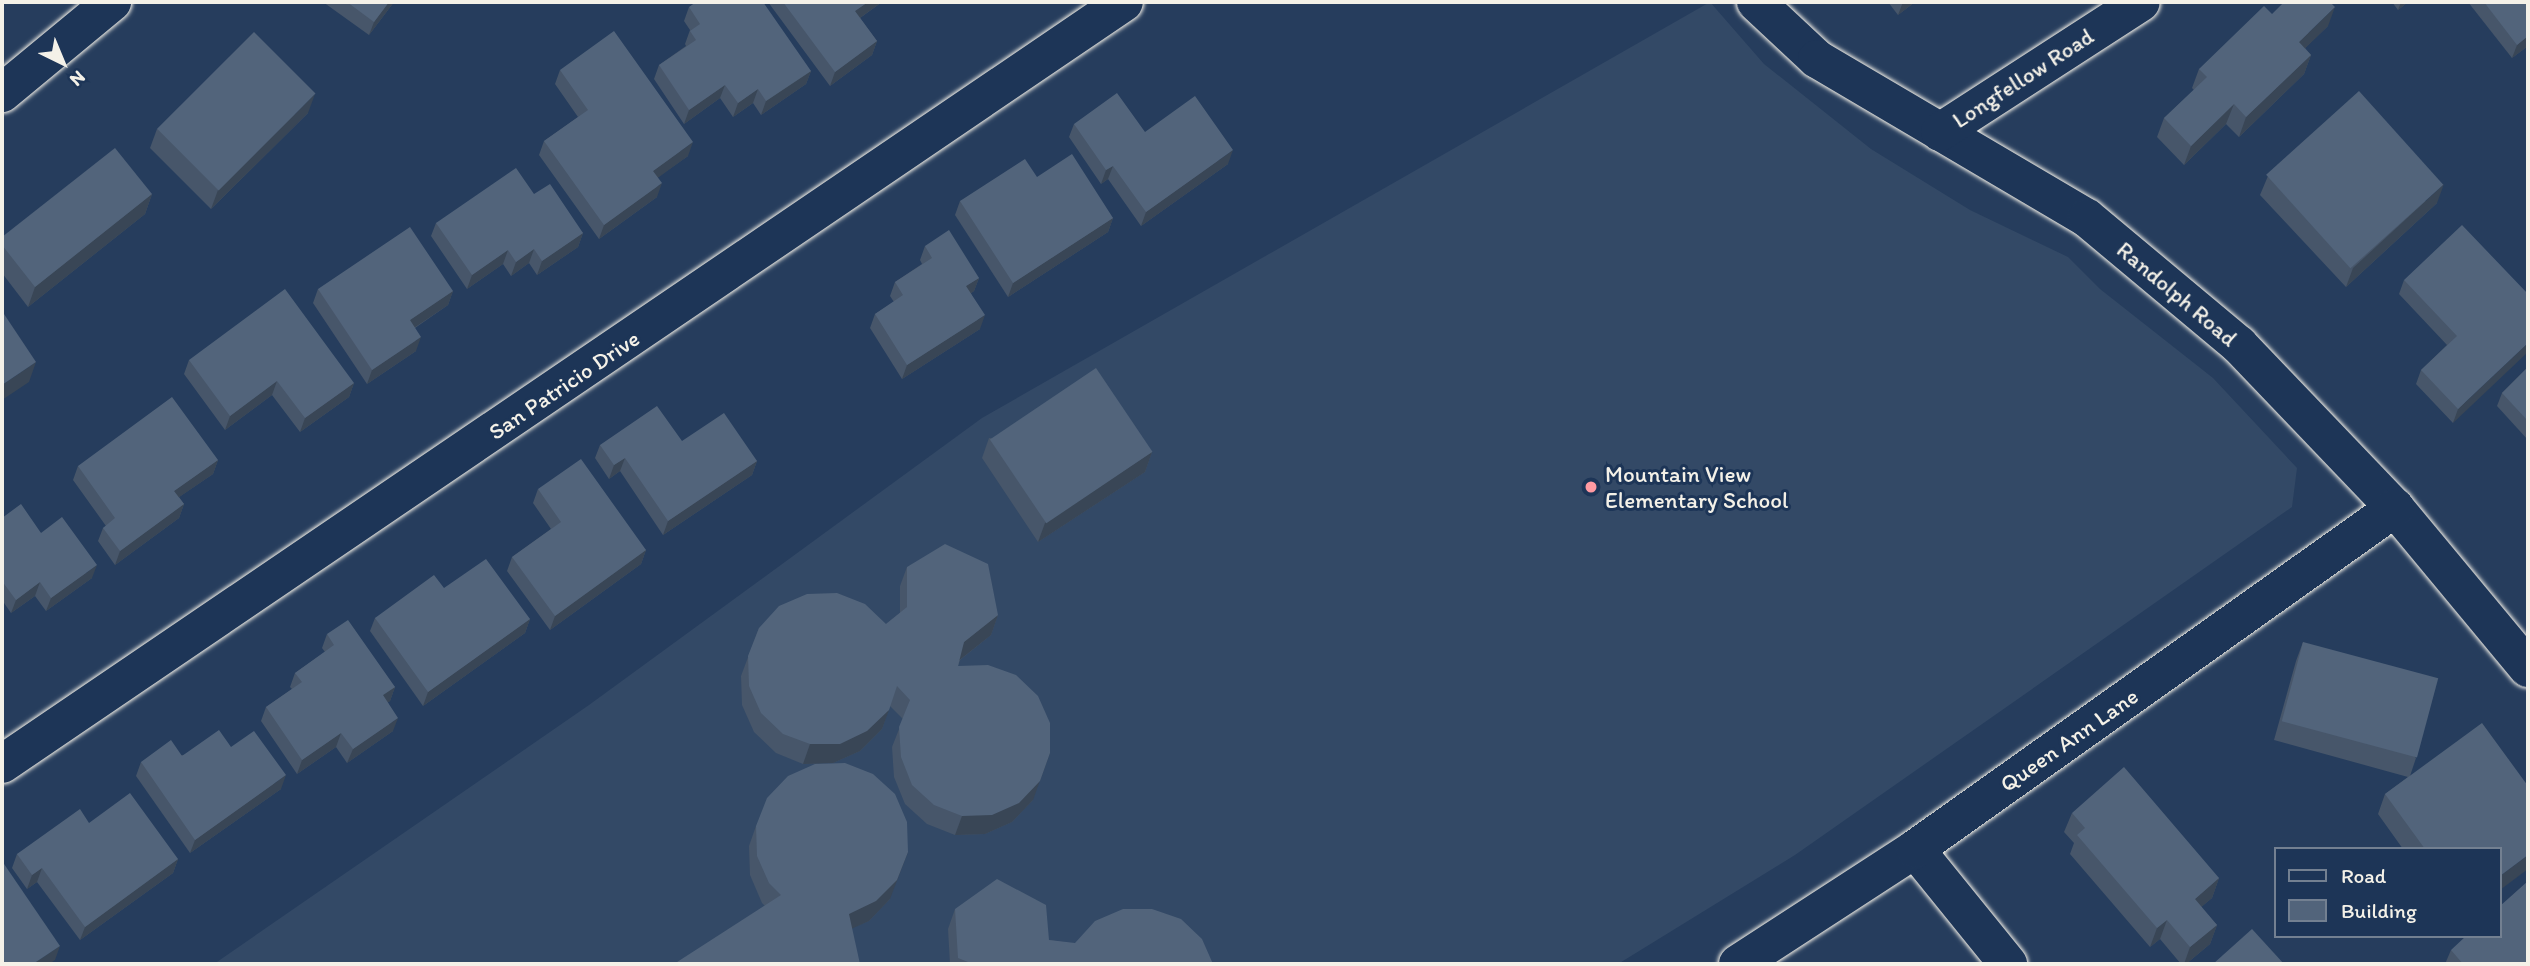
<!DOCTYPE html>
<style>
body{margin:0}
#map{position:relative;width:2530px;height:966px;overflow:hidden;background:#263d5d;font-family:Itim,sans-serif}
div>[style]{position:absolute}
.built>*{inset:0;background:#334966}
.roads{filter:drop-shadow(0 0 2px #f4f1e8) drop-shadow(0 0 2px #f4f1e8)}
.minor>*{height:38px;margin:-19px;padding:0 19px;transform-origin:19px;border-radius:19px;background:#1d3557}
.major>*{height:38px;margin:-19px;padding:0 19px;transform-origin:19px;border-radius:19px;background:#1d3557}
.wall>*{inset:0;background:#47566a}
.shaded-wall>*{inset:0;background:#394656}
.building>*{inset:0;background:#52647b;transform-origin:0 0}
.dots>*{width:19px;height:19px;translate:-50% -50%;box-sizing:border-box;border:4px solid #1d3557;border-radius:50%}
span{translate:-50% -50%;white-space:nowrap;text-align:center;line-height:1.15;-webkit-text-stroke:6px #1d3557;paint-order:stroke}
.street-label{font-size:23px;color:#f4f1e8}
.poi-label{font-size:23px;color:#f4f1e8}
.left{translate:0 -50%;text-align:left}
.frame{position:absolute;inset:0;border:4px solid #f4f1e8;pointer-events:none}
.legend{position:absolute;left:2274px;top:847px;width:228px;height:91px;box-sizing:border-box;background:#1d3557;border:2px solid #738091;margin:0;padding:9px 12px;list-style:none;font-size:21px;color:#f4f1e8}
.legend li{display:flex;align-items:center;gap:14px;height:35px}
.legend b{width:35px;border:2px solid #738091}
.north{position:absolute;left:28px;top:28px;width:70px;height:70px;-webkit-text-stroke:5px #1d3557;paint-order:stroke;rotate:137deg;font-size:19px;font-weight:700;line-height:28px;text-align:center;color:#f4f1e8}
.north::after{content:'';display:block;margin:auto;width:24px;height:32px;background:#f4f1e8;clip-path:polygon(50% 0,100% 100%,50% 72%,0 100%)}
</style>
<div id="map">
<div class="built">
<i style="clip-path:polygon(1710px 2px,1764px 64px,1871px 149px,1970px 210px,2068px 257px,2100px 289px,2213px 378px,2297px 468px,2292px 507px,1795px 855px,1618px 964px,214px 964px,589px 705px,982px 418px)"></i>
</div>
<div class="roads">
<div class="minor">
<i style="left:1756px;top:2px;width:83px;rotate:43.1deg"></i>
<i style="left:1817px;top:59px;width:313px;rotate:30.5deg"></i>
<i style="left:2087px;top:218px;width:198px;rotate:39.9deg"></i>
<i style="left:2239px;top:345px;width:226px;rotate:46.3deg"></i>
<i style="left:2395px;top:508px;width:208px;rotate:50.3deg"></i>
<i style="left:1940px;top:132px;width:239px;rotate:-32.9deg"></i>
<i style="left:2px;top:764px;width:1356px;rotate:-34.18deg"></i>
<i style="left:1915px;top:849px;width:148px;rotate:51deg"></i>
<i style="left:1738px;top:964px;width:211px;rotate:-33deg"></i>
<i style="left:1915px;top:849px;width:589px;rotate:-35.39deg"></i>
</div>
<div class="major">
<i style="left:2px;top:93px;width:143px;rotate:-39.6deg"></i>
</div>
</div>
<div class="wall">
<i style="clip-path:polygon(323px 2px,394px 2px,369px 35px)"></i>
<i style="clip-path:polygon(768px 2px,882px 2px,860px 18px,877px 41px,872px 55px,830px 86px)"></i>
<i style="clip-path:polygon(1888px 2px,1915px 2px,1898px 15px)"></i>
<i style="clip-path:polygon(2392px 2px,2408px 2px,2398px 10px)"></i>
<i style="clip-path:polygon(2468px 2px,2528px 2px,2528px 46px,2512px 58px)"></i>
<i style="clip-path:polygon(689px 7px,811px 71px,806px 84px,761px 115px,753px 103px,733px 117px,720px 98px,684px 124px,654px 79px,659px 65px,686px 46px,685px 44px,690px 30px,684px 21px)"></i>
<i style="clip-path:polygon(2328px 26px,2305px 48px,2311px 55px,2304px 74px,2239px 137px,2226px 124px,2184px 165px,2157px 137px,2164px 118px,2194px 90px,2192px 88px,2199px 69px)"></i>
<i style="clip-path:polygon(560px 70px,688px 156px,658px 177px,657px 197px,599px 239px,539px 155px,544px 141px,578px 117px,555px 84px)"></i>
<i style="clip-path:polygon(308px 113px,211px 209px,150px 148px,157px 129px)"></i>
<i style="clip-path:polygon(1074px 124px,1145px 132px,1228px 164px,1141px 226px,1108px 179px,1101px 184px,1069px 137px)"></i>
<i style="clip-path:polygon(2268px 176px,2437px 203px,2346px 287px,2260px 195px)"></i>
<i style="clip-path:polygon(1037px 177px,1113px 218px,1108px 232px,1008px 297px,955px 215px,960px 201px)"></i>
<i style="clip-path:polygon(152px 194px,145px 214px,28px 307px,2px 273px,2px 237px)"></i>
<i style="clip-path:polygon(534px 194px,583px 233px,578px 247px,537px 275px,529px 263px,511px 276px,503px 264px,467px 289px,431px 236px,436px 223px)"></i>
<i style="clip-path:polygon(925px 246px,979px 278px,974px 291px,971px 293px,980px 329px,902px 379px,870px 328px,875px 314px,894px 302px,890px 296px,895px 282px,922px 264px,920px 260px)"></i>
<i style="clip-path:polygon(2404px 280px,2528px 294px,2453px 423px,2416px 384px,2421px 370px,2447px 345px,2399px 294px)"></i>
<i style="clip-path:polygon(318px 289px,453px 291px,448px 305px,415px 328px,416px 351px,367px 384px,313px 303px)"></i>
<i style="clip-path:polygon(189px 360px,354px 383px,349px 397px,300px 432px,272px 395px,225px 430px,184px 374px)"></i>
<i style="clip-path:polygon(2528px 367px,2528px 440px,2497px 406px,2502px 393px)"></i>
<i style="clip-path:polygon(989px 438px,1152px 452px,1145px 472px,1038px 542px,982px 458px)"></i>
<i style="clip-path:polygon(682px 441px,757px 461px,752px 475px,663px 535px,620px 471px,609px 479px,595px 458px,600px 445px)"></i>
<i style="clip-path:polygon(218px 460px,213px 474px,179px 497px,184px 504px,179px 518px,115px 565px,98px 541px,103px 528px,106px 526px,73px 480px,78px 466px)"></i>
<i style="clip-path:polygon(538px 489px,646px 550px,641px 564px,550px 630px,507px 571px,512px 557px,551px 529px,533px 503px)"></i>
<i style="clip-path:polygon(2px 518px,41px 533px,92px 578px,46px 611px,35px 596px,11px 613px,2px 600px)"></i>
<i style="clip-path:polygon(907px 567px,998px 615px,991px 635px,960px 660px,958px 666px,1033px 800px,1012px 822px,985px 834px,955px 835px,927px 824px,905px 804px,894px 777px,892px 747px,903px 719px,890px 706px,882px 729px,860px 751px,833px 763px,803px 764px,776px 753px,754px 732px,742px 705px,741px 676px,759px 628px,886px 624px,900px 613px,900px 586px)"></i>
<i style="clip-path:polygon(444px 588px,530px 619px,525px 633px,423px 706px,370px 631px,375px 618px)"></i>
<i style="clip-path:polygon(327px 634px,395px 687px,390px 701px,388px 702px,393px 731px,347px 763px,336px 747px,297px 774px,261px 721px,266px 707px,292px 689px,290px 687px,295px 673px,325px 652px,322px 648px)"></i>
<i style="clip-path:polygon(2303px 642px,2416px 758px,2410px 776px,2500px 849px,2403px 849px,2378px 814px,2385px 794px,2408px 777px,2274px 740px,2296px 661px)"></i>
<i style="clip-path:polygon(231px 747px,281px 789px,190px 853px,136px 776px,141px 762px)"></i>
<i style="clip-path:polygon(2072px 813px,2219px 878px,2212px 898px,2201px 907px,2217px 925px,2210px 944px,2186px 964px,2181px 964px,2160px 939px,2150px 947px,2070px 854px,2074px 843px,2064px 832px)"></i>
<i style="clip-path:polygon(89px 823px,178px 859px,173px 873px,80px 940px,37px 882px,27px 889px,12px 868px,17px 854px)"></i>
<i style="clip-path:polygon(756px 826px,890px 899px,869px 921px,852px 928px,765px 906px,762px 903px,750px 875px,749px 846px)"></i>
<i style="clip-path:polygon(955px 909px,1049px 940px,1213px 964px,950px 964px,948px 929px)"></i>
<i style="clip-path:polygon(2451px 950px,2528px 964px,2445px 964px)"></i>
</div>
<div class="shaded-wall">
<i style="clip-path:polygon(389px 2px,394px 2px,369px 35px,374px 22px)"></i>
<i style="clip-path:polygon(868px 2px,882px 2px,850px 25px,855px 11px)"></i>
<i style="clip-path:polygon(1903px 2px,1915px 2px,1898px 15px)"></i>
<i style="clip-path:polygon(2401px 2px,2408px 2px,2398px 10px)"></i>
<i style="clip-path:polygon(2335px 7px,2328px 26px,2292px 61px,2299px 42px)"></i>
<i style="clip-path:polygon(2528px 36px,2528px 46px,2512px 58px,2517px 45px)"></i>
<i style="clip-path:polygon(877px 41px,872px 55px,830px 86px,835px 72px)"></i>
<i style="clip-path:polygon(2311px 55px,2304px 74px,2239px 137px,2246px 117px)"></i>
<i style="clip-path:polygon(811px 71px,806px 84px,761px 115px,766px 101px)"></i>
<i style="clip-path:polygon(725px 85px,720px 98px,684px 124px,689px 110px)"></i>
<i style="clip-path:polygon(758px 89px,753px 103px,733px 117px,738px 103px)"></i>
<i style="clip-path:polygon(315px 94px,308px 113px,211px 209px,218px 190px)"></i>
<i style="clip-path:polygon(2234px 104px,2226px 124px,2184px 165px,2191px 146px)"></i>
<i style="clip-path:polygon(693px 142px,688px 156px,648px 185px,653px 171px)"></i>
<i style="clip-path:polygon(1233px 150px,1228px 164px,1141px 226px,1146px 212px)"></i>
<i style="clip-path:polygon(1113px 166px,1108px 179px,1101px 184px,1106px 170px)"></i>
<i style="clip-path:polygon(662px 183px,657px 197px,599px 239px,604px 225px)"></i>
<i style="clip-path:polygon(2444px 184px,2437px 203px,2346px 287px,2353px 268px)"></i>
<i style="clip-path:polygon(152px 194px,145px 214px,28px 307px,35px 287px)"></i>
<i style="clip-path:polygon(1113px 218px,1108px 232px,1008px 297px,1013px 283px)"></i>
<i style="clip-path:polygon(583px 233px,578px 247px,537px 275px,542px 261px)"></i>
<i style="clip-path:polygon(534px 249px,529px 263px,511px 276px,516px 262px)"></i>
<i style="clip-path:polygon(508px 250px,503px 264px,467px 289px,472px 275px)"></i>
<i style="clip-path:polygon(979px 278px,974px 291px,961px 300px,966px 286px)"></i>
<i style="clip-path:polygon(453px 291px,448px 305px,405px 334px,410px 320px)"></i>
<i style="clip-path:polygon(985px 315px,980px 329px,902px 379px,907px 365px)"></i>
<i style="clip-path:polygon(421px 337px,416px 351px,367px 384px,372px 370px)"></i>
<i style="clip-path:polygon(2528px 343px,2528px 352px,2453px 423px,2458px 409px)"></i>
<i style="clip-path:polygon(36px 362px,29px 382px,2px 400px,2px 385px)"></i>
<i style="clip-path:polygon(277px 381px,272px 395px,225px 430px,230px 416px)"></i>
<i style="clip-path:polygon(354px 383px,349px 397px,300px 432px,305px 418px)"></i>
<i style="clip-path:polygon(1152px 452px,1145px 472px,1038px 542px,1045px 523px)"></i>
<i style="clip-path:polygon(625px 458px,620px 471px,609px 479px,614px 465px)"></i>
<i style="clip-path:polygon(218px 460px,213px 474px,169px 504px,174px 491px)"></i>
<i style="clip-path:polygon(757px 461px,752px 475px,663px 535px,668px 521px)"></i>
<i style="clip-path:polygon(184px 504px,179px 518px,115px 565px,120px 551px)"></i>
<i style="clip-path:polygon(646px 550px,641px 564px,550px 630px,555px 616px)"></i>
<i style="clip-path:polygon(97px 565px,92px 578px,46px 611px,51px 598px)"></i>
<i style="clip-path:polygon(40px 582px,35px 596px,11px 613px,16px 600px)"></i>
<i style="clip-path:polygon(998px 615px,991px 635px,957px 662px,964px 642px)"></i>
<i style="clip-path:polygon(530px 619px,525px 633px,423px 706px,428px 692px)"></i>
<i style="clip-path:polygon(395px 687px,390px 701px,378px 709px,383px 695px)"></i>
<i style="clip-path:polygon(889px 710px,882px 729px,860px 751px,833px 763px,803px 764px,810px 744px)"></i>
<i style="clip-path:polygon(398px 718px,393px 731px,347px 763px,353px 749px)"></i>
<i style="clip-path:polygon(341px 733px,336px 747px,297px 774px,302px 760px)"></i>
<i style="clip-path:polygon(1050px 753px,1033px 800px,1012px 822px,985px 834px,955px 835px,962px 816px)"></i>
<i style="clip-path:polygon(286px 775px,281px 789px,190px 853px,195px 840px)"></i>
<i style="clip-path:polygon(908px 852px,890px 899px,869px 921px,842px 933px,849px 914px)"></i>
<i style="clip-path:polygon(2528px 855px,2528px 869px,2500px 890px,2500px 876px)"></i>
<i style="clip-path:polygon(178px 859px,173px 873px,80px 940px,85px 927px)"></i>
<i style="clip-path:polygon(42px 868px,37px 882px,27px 889px,32px 875px)"></i>
<i style="clip-path:polygon(2219px 878px,2212px 898px,2188px 918px,2195px 899px)"></i>
<i style="clip-path:polygon(2167px 920px,2160px 939px,2150px 947px,2157px 928px)"></i>
<i style="clip-path:polygon(2217px 925px,2210px 944px,2186px 964px,2184px 964px,2190px 947px)"></i>
<i style="clip-path:polygon(60px 946px,55px 960px,49px 964px,33px 964px)"></i>
</div>
<div class="building">
<i style="clip-path:polygon(347px 2px,389px 2px,374px 22px)"></i>
<i style="clip-path:polygon(696px 2px,763px 2px,811px 71px,766px 101px,758px 89px,738px 103px,725px 85px,689px 110px,659px 65px,696px 40px,690px 31px,700px 24px,689px 7px)"></i>
<i style="clip-path:polygon(783px 2px,868px 2px,855px 11px,877px 41px,835px 72px)"></i>
<i style="clip-path:polygon(2284px 2px,2330px 2px,2335px 7px,2299px 42px,2311px 55px,2246px 117px,2234px 104px,2191px 146px,2164px 118px,2207px 77px,2199px 69px,2264px 6px,2272px 14px)"></i>
<i style="clip-path:polygon(2484px 2px,2528px 2px,2528px 36px,2517px 45px)"></i>
<i style="clip-path:polygon(614px 31px,693px 142px,653px 171px,662px 183px,604px 225px,544px 141px,588px 110px,560px 70px)"></i>
<i style="left:254px;top:32px;width:87px;height:137px;rotate:45deg"></i>
<i style="left:2359px;top:91px;width:126px;height:125px;rotate:48deg"></i>
<i style="clip-path:polygon(1117px 93px,1145px 132px,1195px 96px,1233px 150px,1146px 212px,1113px 166px,1106px 170px,1074px 124px)"></i>
<i style="clip-path:polygon(115px 148px,152px 194px,35px 287px,2px 245px,2px 237px)"></i>
<i style="clip-path:polygon(1072px 154px,1113px 218px,1013px 283px,960px 201px,1025px 159px,1037px 177px)"></i>
<i style="clip-path:polygon(516px 168px,534px 194px,550px 184px,583px 233px,542px 261px,534px 249px,516px 262px,508px 250px,472px 275px,436px 223px)"></i>
<i style="clip-path:polygon(2462px 225px,2528px 294px,2528px 343px,2458px 409px,2421px 370px,2457px 336px,2404px 280px)"></i>
<i style="clip-path:polygon(410px 227px,453px 291px,410px 320px,421px 337px,372px 370px,318px 289px)"></i>
<i style="clip-path:polygon(949px 230px,979px 278px,966px 286px,985px 315px,907px 365px,875px 314px,903px 295px,895px 282px,932px 258px,925px 246px)"></i>
<i style="clip-path:polygon(285px 289px,354px 383px,305px 418px,277px 381px,230px 416px,189px 360px)"></i>
<i style="clip-path:polygon(2px 311px,36px 362px,2px 385px)"></i>
<i style="clip-path:polygon(2528px 367px,2528px 421px,2502px 393px)"></i>
<i style="left:1096px;top:368px;width:101px;height:128px;rotate:56deg"></i>
<i style="clip-path:polygon(172px 397px,218px 460px,174px 491px,184px 504px,120px 551px,103px 528px,115px 518px,78px 466px)"></i>
<i style="clip-path:polygon(657px 406px,682px 441px,724px 413px,757px 461px,668px 521px,625px 458px,614px 465px,600px 445px)"></i>
<i style="clip-path:polygon(581px 459px,646px 550px,555px 616px,512px 557px,561px 522px,538px 489px)"></i>
<i style="clip-path:polygon(21px 504px,41px 533px,62px 517px,97px 565px,51px 598px,40px 582px,16px 600px,2px 581px,2px 518px)"></i>
<i style="clip-path:polygon(945px 544px,988px 564px,998px 615px,964px 642px,958px 666px,988px 665px,1016px 675px,1038px 696px,1050px 723px,1050px 753px,1040px 781px,1019px 803px,992px 815px,962px 816px,934px 805px,912px 785px,901px 757px,899px 727px,910px 700px,897px 686px,889px 710px,867px 731px,840px 744px,810px 744px,783px 734px,761px 713px,749px 686px,748px 656px,759px 628px,779px 606px,807px 594px,837px 593px,865px 604px,886px 624px,907px 607px,907px 567px)"></i>
<i style="clip-path:polygon(486px 559px,530px 619px,428px 692px,375px 618px,434px 575px,444px 588px)"></i>
<i style="clip-path:polygon(348px 620px,395px 687px,383px 695px,398px 718px,353px 749px,341px 733px,302px 760px,266px 707px,302px 682px,295px 673px,334px 645px,327px 634px)"></i>
<i style="left:2303px;top:642px;width:140px;height:82px;rotate:15deg"></i>
<i style="clip-path:polygon(2482px 723px,2528px 786px,2528px 855px,2500px 876px,2500px 849px,2425px 849px,2385px 794px)"></i>
<i style="clip-path:polygon(219px 730px,231px 747px,254px 731px,286px 775px,195px 840px,141px 762px,171px 740px,182px 756px)"></i>
<i style="clip-path:polygon(845px 763px,873px 774px,895px 794px,907px 822px,908px 852px,897px 880px,876px 901px,849px 914px,860px 964px,674px 964px,781px 895px,769px 883px,757px 856px,756px 826px,767px 798px,788px 776px,815px 764px)"></i>
<i style="clip-path:polygon(2124px 767px,2219px 878px,2195px 899px,2217px 925px,2190px 947px,2167px 920px,2157px 928px,2077px 835px,2085px 828px,2072px 813px)"></i>
<i style="clip-path:polygon(130px 793px,178px 859px,85px 927px,42px 868px,32px 875px,17px 854px,80px 809px,89px 823px)"></i>
<i style="clip-path:polygon(2px 861px,60px 946px,33px 964px,2px 964px)"></i>
<i style="clip-path:polygon(997px 879px,1046px 905px,1049px 940px,1075px 943px,1095px 921px,1123px 909px,1152px 909px,1181px 919px,1202px 939px,1213px 964px,973px 964px,958px 958px,955px 909px)"></i>
<i style="clip-path:polygon(2528px 881px,2528px 964px,2508px 964px,2507px 963px,2506px 964px,2463px 964px,2451px 950px,2466px 936px,2500px 936px,2500px 906px)"></i>
<i style="clip-path:polygon(2252px 929px,2284px 964px,2213px 964px)"></i>
</div>
<div class="dots">
<i style="left:1591px;top:487px;background:#ff9aa2"></i>
</div>
<div class="street-label">
<span style="left:2023px;top:78px;rotate:-33deg">Longfellow Road</span>
<span style="left:2177px;top:294px;rotate:40deg">Randolph Road</span>
<span style="left:564px;top:385px;rotate:-34deg">San Patricio Drive</span>
<span style="left:2069px;top:740px;rotate:-35deg">Queen Ann Lane</span>
</div>
<div class="poi-label">
<span class="left" style="left:1605px;top:487px">Mountain View<br>Elementary School</span>
</div>
<div class="frame"></div>
<ul class="legend">
<li><b style="height:9px;background:#1d3557"></b>Road</li>
<li><b style="height:19px;background:#52647b"></b>Building</li>
</ul>
<div class="north">N</div>
</div>
